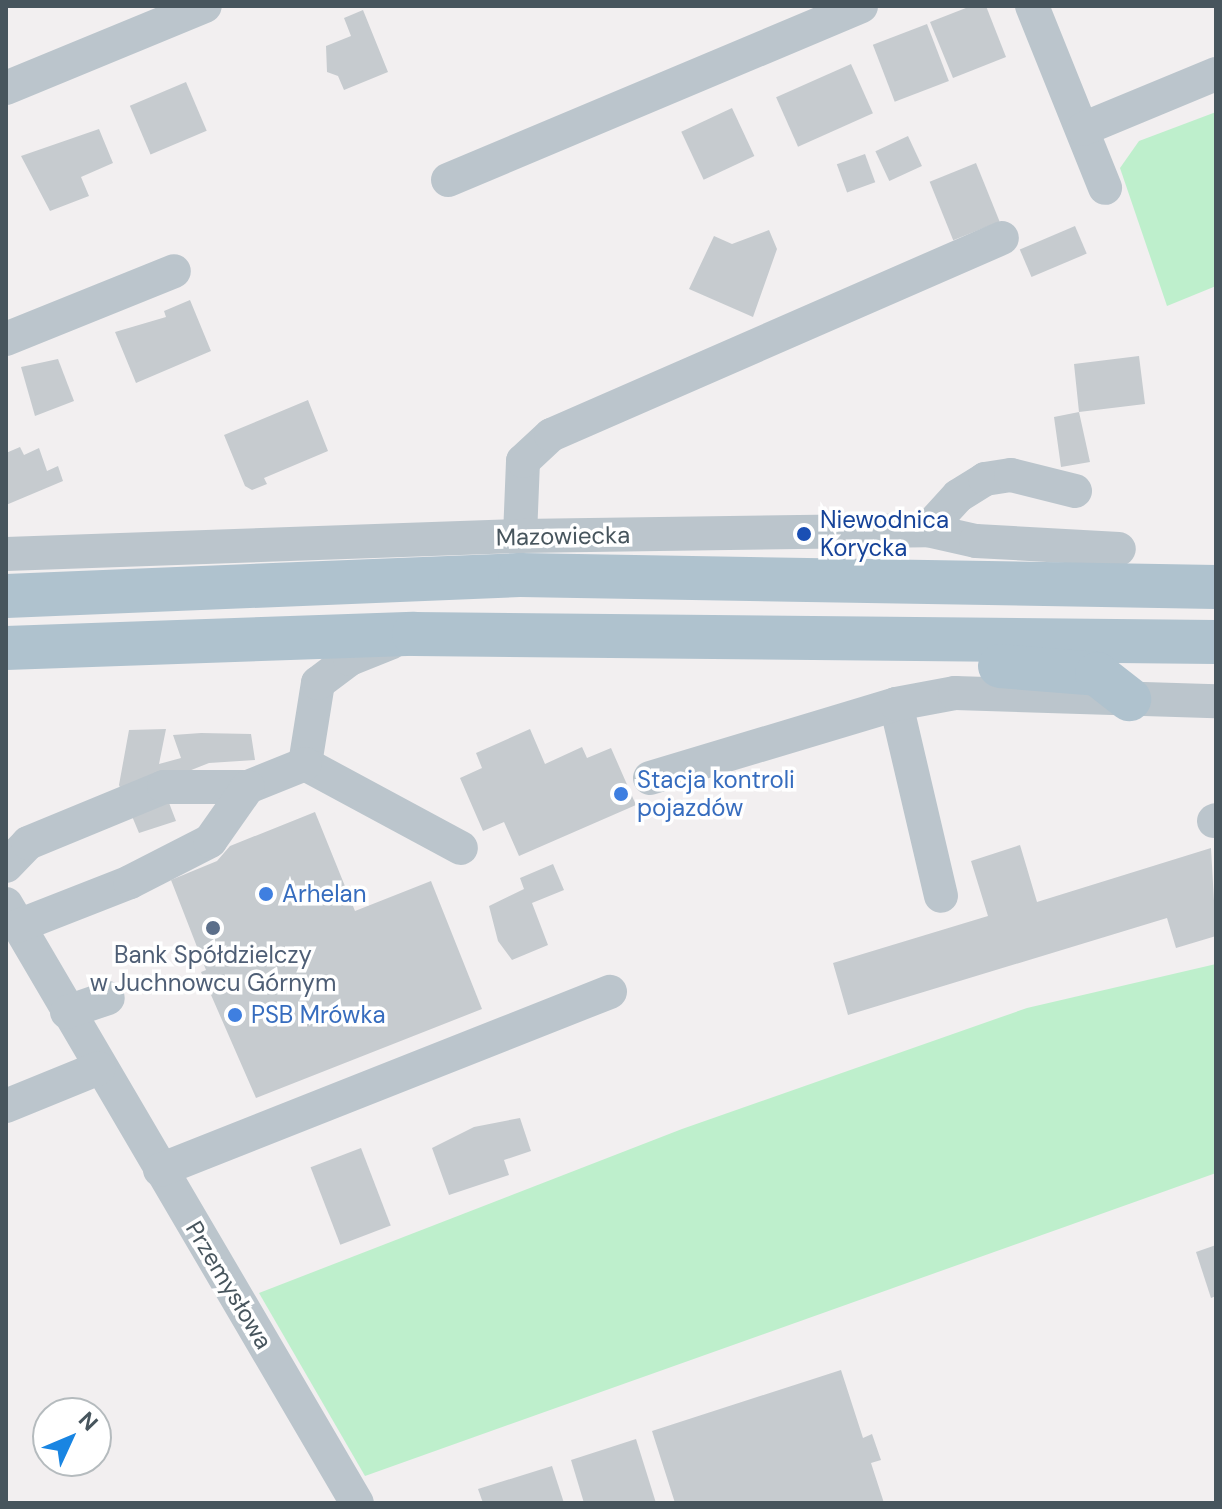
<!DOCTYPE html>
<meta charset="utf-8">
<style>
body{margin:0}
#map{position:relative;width:1222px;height:1509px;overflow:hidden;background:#f2eff0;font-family:"DM Sans",sans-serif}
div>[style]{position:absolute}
.green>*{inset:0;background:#beefcc}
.building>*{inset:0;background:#c6cbcf;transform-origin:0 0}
.minor>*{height:34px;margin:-17px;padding:0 17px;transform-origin:17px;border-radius:17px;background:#bbc5cc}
.major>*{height:44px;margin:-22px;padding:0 22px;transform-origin:22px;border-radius:22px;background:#afc2ce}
.dots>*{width:22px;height:22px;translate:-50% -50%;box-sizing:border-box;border:4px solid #fff;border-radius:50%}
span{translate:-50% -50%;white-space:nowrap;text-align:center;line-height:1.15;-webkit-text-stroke:7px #fff;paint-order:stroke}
.transit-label{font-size:24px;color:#164399}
.left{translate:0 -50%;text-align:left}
.street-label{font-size:24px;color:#47555d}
.shop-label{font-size:24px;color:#366cbe}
.service-label{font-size:24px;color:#4e5e75}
.frame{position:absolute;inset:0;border:8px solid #47555d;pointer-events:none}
.north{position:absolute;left:32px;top:1397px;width:80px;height:80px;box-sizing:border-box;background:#fff;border:2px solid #b5bbbe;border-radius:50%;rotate:46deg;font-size:22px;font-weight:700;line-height:32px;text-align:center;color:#47555d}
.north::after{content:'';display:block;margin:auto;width:28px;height:36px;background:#1985e2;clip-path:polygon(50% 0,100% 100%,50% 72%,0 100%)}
</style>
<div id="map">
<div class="green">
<i style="clip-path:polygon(1216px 112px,1216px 286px,1167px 306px,1120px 168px,1139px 141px)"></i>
<i style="clip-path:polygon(1216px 964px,1216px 1173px,365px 1476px,259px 1293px,682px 1129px,1027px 1008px)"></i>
</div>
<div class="building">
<i style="clip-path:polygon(971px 6px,986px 6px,1006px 57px,953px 78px,930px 22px)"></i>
<i style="clip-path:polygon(363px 10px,388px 72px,344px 90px,338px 76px,327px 72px,326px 46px,351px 36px,344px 18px)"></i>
<i style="left:927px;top:24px;width:61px;height:58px;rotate:69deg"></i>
<i style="left:851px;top:64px;width:54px;height:82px;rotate:66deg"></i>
<i style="left:186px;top:82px;width:53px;height:61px;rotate:67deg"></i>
<i style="left:732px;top:108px;width:53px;height:56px;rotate:65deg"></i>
<i style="clip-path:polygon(99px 129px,113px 163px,81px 177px,89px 196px,50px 211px,21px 156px)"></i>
<i style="left:908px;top:136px;width:33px;height:36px;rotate:65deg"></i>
<i style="left:865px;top:154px;width:30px;height:30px;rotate:70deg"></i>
<i style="left:976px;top:163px;width:63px;height:50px;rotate:68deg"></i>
<i style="left:1075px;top:226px;width:30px;height:60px;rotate:67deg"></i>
<i style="clip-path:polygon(769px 230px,777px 249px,753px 317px,689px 289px,714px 236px,732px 244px)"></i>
<i style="clip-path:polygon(190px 300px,211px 351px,136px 383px,115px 332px,166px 317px,164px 311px)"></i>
<i style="clip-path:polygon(1139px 356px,1145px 404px,1079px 412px,1090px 462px,1061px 467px,1054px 417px,1079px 412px,1074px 364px)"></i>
<i style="clip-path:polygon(58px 359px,74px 401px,35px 416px,21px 367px)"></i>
<i style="clip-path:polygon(308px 400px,328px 451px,264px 478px,267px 484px,252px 490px,245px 486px,224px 435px)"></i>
<i style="clip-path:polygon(20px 447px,24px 455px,39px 448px,47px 471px,58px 466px,63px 481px,6px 505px,6px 453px)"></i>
<i style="clip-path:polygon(166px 729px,159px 764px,181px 758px,173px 735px,201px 733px,251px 734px,255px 760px,209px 763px,161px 782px,176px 821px,139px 833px,119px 785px,129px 730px)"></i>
<i style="clip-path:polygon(530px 729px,545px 764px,582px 747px,587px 758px,611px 748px,636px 805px,519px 856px,504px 822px,483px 831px,460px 778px,482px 768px,476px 753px)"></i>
<i style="clip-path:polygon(315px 812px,355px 911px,431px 881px,482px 1009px,256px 1098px,201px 972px,206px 970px,171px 880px,217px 861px,230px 846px)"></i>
<i style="clip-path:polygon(1020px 845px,1037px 902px,1211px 848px,1216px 936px,1176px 948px,1167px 918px,848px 1015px,833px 963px,988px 916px,971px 861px)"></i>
<i style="clip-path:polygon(553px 864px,564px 890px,532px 903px,548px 945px,512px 960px,498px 941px,489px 906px,524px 889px,520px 878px)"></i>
<i style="clip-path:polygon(520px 1118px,531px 1151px,504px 1160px,509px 1175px,449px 1195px,432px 1148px,474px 1127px)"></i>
<i style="left:361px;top:1148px;width:83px;height:54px;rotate:69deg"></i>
<i style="clip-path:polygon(1216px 1245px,1216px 1296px,1211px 1298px,1196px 1252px)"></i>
<i style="clip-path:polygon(841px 1370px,863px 1438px,872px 1434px,881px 1460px,871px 1463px,884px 1503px,675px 1503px,652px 1431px)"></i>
<i style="clip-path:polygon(636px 1439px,656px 1503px,584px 1503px,571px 1460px)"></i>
<i style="clip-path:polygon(552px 1466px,564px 1503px,483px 1503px,478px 1489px)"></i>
</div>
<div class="minor">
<i style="left:1032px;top:6px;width:196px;rotate:68.1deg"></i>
<i style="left:6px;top:88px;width:215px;rotate:-22.4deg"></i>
<i style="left:1083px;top:129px;width:144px;rotate:-22.5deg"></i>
<i style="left:448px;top:180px;width:448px;rotate:-22.8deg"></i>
<i style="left:6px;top:339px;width:181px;rotate:-22deg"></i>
<i style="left:927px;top:530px;width:46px;rotate:-47.6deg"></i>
<i style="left:958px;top:496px;width:32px;rotate:-32deg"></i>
<i style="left:985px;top:479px;width:26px;rotate:-9deg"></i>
<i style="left:1011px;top:475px;width:66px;rotate:14deg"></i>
<i style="left:520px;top:536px;width:75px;rotate:-87.7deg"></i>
<i style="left:523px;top:461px;width:38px;rotate:-43deg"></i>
<i style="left:551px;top:435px;width:492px;rotate:-23.6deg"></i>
<i style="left:6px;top:554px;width:514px;rotate:-2.01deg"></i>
<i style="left:520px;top:536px;width:407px;rotate:-0.8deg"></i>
<i style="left:927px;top:530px;width:50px;rotate:12.7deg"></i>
<i style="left:976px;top:541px;width:143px;rotate:3.2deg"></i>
<i style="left:896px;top:704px;width:197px;rotate:76.8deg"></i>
<i style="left:305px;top:764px;width:82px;rotate:-80.9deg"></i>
<i style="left:318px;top:683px;width:40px;rotate:-37deg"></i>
<i style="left:350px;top:659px;width:45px;rotate:-22deg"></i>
<i style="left:305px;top:764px;width:177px;rotate:28.3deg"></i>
<i style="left:650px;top:778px;width:257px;rotate:-16.7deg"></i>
<i style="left:896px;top:704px;width:60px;rotate:-10.6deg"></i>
<i style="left:955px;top:693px;width:261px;rotate:1.8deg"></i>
<i style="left:1214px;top:821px;width:2px;rotate:-27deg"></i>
<i style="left:6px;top:866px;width:32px;rotate:-46deg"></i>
<i style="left:28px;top:843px;width:147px;rotate:-22.4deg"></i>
<i style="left:164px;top:787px;width:84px"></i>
<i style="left:248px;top:787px;width:61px;rotate:-22deg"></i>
<i style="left:6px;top:904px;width:694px;rotate:59.63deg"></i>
<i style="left:18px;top:926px;width:120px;rotate:-21.4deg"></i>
<i style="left:130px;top:882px;width:90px;rotate:-27.1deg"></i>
<i style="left:210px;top:841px;width:66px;rotate:-54.9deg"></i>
<i style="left:67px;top:1012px;width:43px;rotate:-18.9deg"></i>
<i style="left:6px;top:1106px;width:100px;rotate:-22.2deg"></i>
<i style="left:160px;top:1170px;width:484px;rotate:-21.6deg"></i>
</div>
<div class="major">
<i style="left:6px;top:596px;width:514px;rotate:-2.34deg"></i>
<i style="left:520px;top:575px;width:696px;rotate:0.99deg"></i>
<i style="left:6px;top:648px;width:408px;rotate:-2deg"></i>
<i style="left:414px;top:634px;width:802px;rotate:0.57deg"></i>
<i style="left:1000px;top:666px;width:97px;rotate:4.7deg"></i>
<i style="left:1097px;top:674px;width:41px;rotate:38deg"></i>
</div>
<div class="dots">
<i style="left:804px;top:534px;background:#1a4fb4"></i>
<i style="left:621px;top:794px;background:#3f7fe0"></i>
<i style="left:266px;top:894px;background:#3f7fe0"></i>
<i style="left:213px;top:928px;background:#5c6f8a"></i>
<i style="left:235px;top:1015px;background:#3f7fe0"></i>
</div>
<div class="transit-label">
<span class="left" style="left:820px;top:534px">Niewodnica<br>Korycka</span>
</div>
<div class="street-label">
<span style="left:563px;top:536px;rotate:-1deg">Mazowiecka</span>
<span style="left:229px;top:1285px;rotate:59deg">Przemysłowa</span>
</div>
<div class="shop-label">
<span class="left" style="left:637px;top:794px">Stacja kontroli<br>pojazdów</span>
<span class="left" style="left:282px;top:894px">Arhelan</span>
<span class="left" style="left:251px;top:1015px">PSB Mrówka</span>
</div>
<div class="service-label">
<span style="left:213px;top:969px">Bank Spółdzielczy<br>w Juchnowcu Górnym</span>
</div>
<div class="frame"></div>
<div class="north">N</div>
</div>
